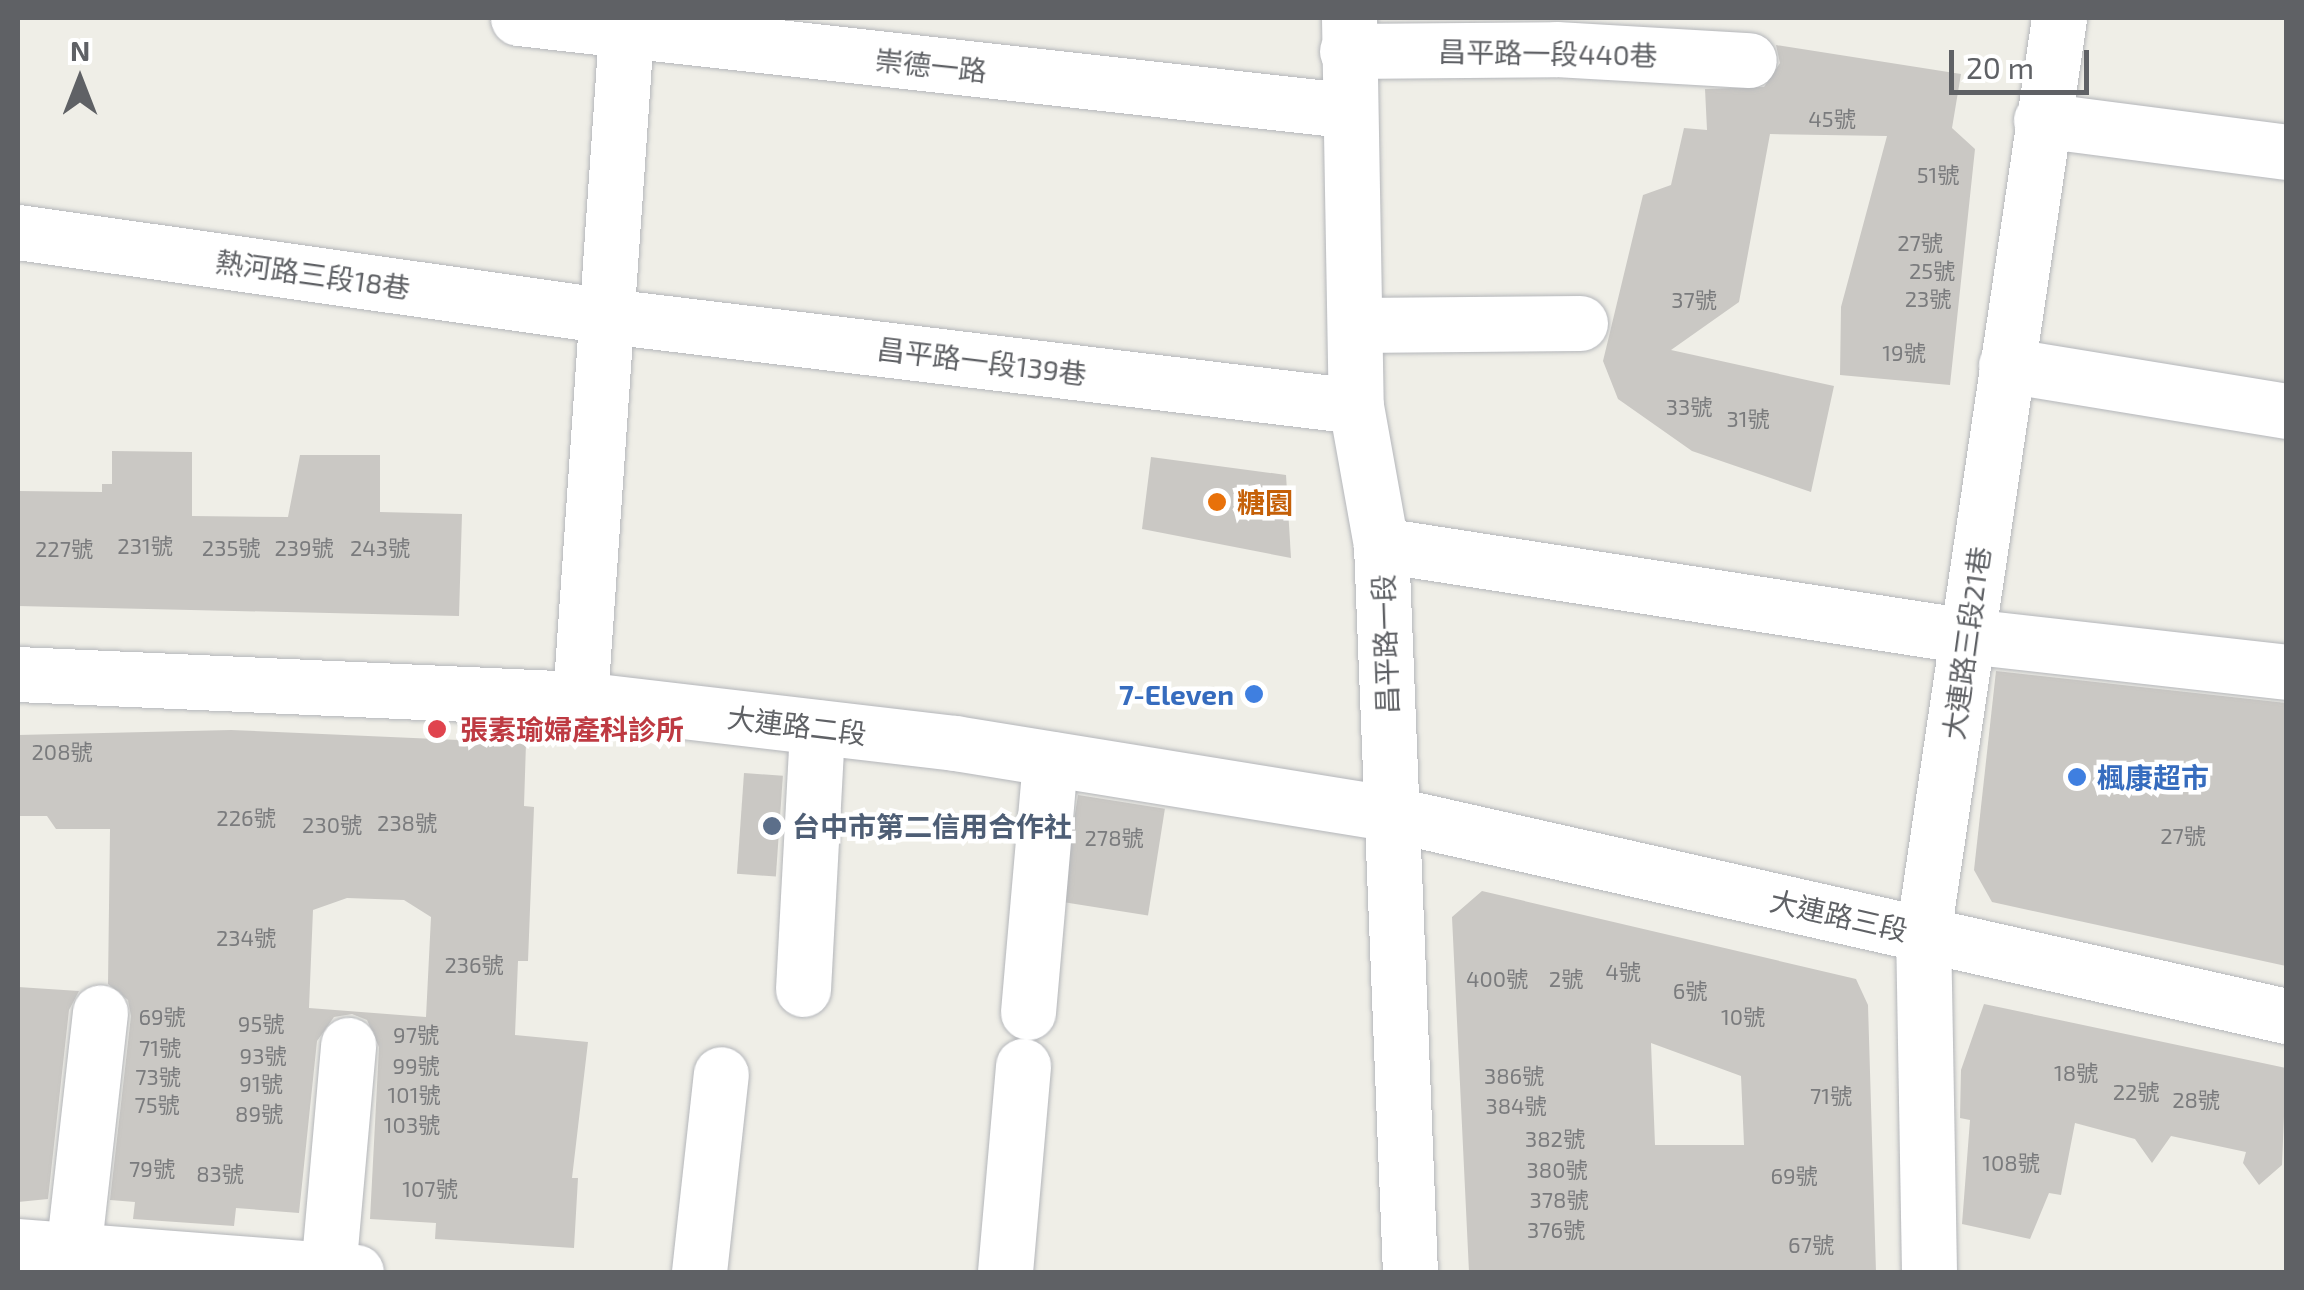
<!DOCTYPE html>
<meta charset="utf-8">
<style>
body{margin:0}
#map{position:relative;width:2304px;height:1290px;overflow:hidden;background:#efeee7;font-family:"Exo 2","Noto Sans TC",sans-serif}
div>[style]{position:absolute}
.building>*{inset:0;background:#cac8c4;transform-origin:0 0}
.roads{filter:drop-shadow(0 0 2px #b4b6ba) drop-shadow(0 0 2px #b4b6ba)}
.minor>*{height:55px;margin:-27.5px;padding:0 27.5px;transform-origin:27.5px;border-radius:27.5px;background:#fff}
.dots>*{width:28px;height:28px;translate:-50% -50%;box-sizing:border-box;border:5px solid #fff;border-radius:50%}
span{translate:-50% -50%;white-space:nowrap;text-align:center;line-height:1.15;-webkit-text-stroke:9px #fff;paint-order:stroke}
.number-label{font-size:22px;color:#7a7b7d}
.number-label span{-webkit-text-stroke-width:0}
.street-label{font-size:28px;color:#5f6165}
.food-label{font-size:28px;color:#c56008;font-weight:700}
.left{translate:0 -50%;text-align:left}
.shop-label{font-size:28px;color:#366cbe;font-weight:700}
.right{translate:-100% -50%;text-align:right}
.health-label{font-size:28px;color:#be3a42;font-weight:700}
.service-label{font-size:28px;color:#4e5e75;font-weight:700}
.frame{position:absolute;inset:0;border:20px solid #5f6165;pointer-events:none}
.north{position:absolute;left:30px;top:30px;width:100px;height:100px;-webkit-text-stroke:8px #fff;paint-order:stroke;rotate:0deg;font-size:28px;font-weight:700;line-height:40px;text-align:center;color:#5f6165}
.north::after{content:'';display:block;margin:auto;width:35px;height:45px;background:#5f6165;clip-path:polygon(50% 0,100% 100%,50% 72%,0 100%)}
.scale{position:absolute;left:1949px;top:50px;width:140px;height:45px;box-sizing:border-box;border:5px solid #5f6165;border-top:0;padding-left:12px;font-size:30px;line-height:35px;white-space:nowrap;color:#5f6165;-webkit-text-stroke:8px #fff;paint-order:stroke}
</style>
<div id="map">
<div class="building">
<i style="clip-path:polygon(1776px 45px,1961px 74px,1952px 128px,1975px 149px,1950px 385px,1840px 375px,1841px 307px,1887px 136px,1770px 134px,1739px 302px,1671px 350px,1834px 386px,1811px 492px,1692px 451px,1618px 399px,1603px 361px,1643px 195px,1671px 185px,1684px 128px,1707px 130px,1705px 89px,1764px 87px,1780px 63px)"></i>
<i style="clip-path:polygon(112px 451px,192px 452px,192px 516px,288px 517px,300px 455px,380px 455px,380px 512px,462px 514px,459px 616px,18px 606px,18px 491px,102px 492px,102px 484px,112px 484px)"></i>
<i style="clip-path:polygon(1151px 457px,1286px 475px,1291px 558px,1142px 529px)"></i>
<i style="clip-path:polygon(1996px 671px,2286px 703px,2286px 966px,1992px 902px,1974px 870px)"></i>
<i style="clip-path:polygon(evenodd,231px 730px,526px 743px,524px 806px,534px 807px,528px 961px,518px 961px,515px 1035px,588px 1042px,572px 1178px,578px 1178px,574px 1248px,435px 1239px,436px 1223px,370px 1219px,379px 1047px,367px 1020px,352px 1014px,334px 1017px,317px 1041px,299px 1213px,236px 1208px,234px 1226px,133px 1219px,135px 1202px,110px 1200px,131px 1016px,128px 1000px,108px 984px,110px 829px,56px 829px,47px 816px,18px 816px,18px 735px,231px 730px,347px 898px,404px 900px,431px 917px,426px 1017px,309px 1008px,313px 910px,347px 898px)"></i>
<i style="left:744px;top:773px;width:39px;height:101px;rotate:4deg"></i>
<i style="left:1078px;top:795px;width:88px;height:108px;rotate:9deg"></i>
<i style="clip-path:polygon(evenodd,1482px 891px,1856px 979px,1868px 1005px,1876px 1272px,1469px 1272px,1452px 917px,1482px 891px,1651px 1043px,1741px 1076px,1744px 1145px,1655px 1145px,1651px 1043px)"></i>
<i style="clip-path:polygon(18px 987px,79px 991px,69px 1010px,48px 1199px,18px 1202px)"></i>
<i style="clip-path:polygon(1984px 1004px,2286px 1068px,2282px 1165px,2259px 1185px,2243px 1163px,2246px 1152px,2171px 1136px,2152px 1163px,2135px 1139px,2075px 1123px,2061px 1195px,2049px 1193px,2030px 1239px,1962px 1224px,1970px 1120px,1960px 1118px,1961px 1070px)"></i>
</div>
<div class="roads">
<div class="minor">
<i style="left:518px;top:18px;width:832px;rotate:6.35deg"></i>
<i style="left:1349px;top:18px;width:388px;rotate:89deg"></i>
<i style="left:1356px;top:406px;width:141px;rotate:79.8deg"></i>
<i style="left:1381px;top:545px;width:728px;rotate:87.72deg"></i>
<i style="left:1347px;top:51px;width:209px;rotate:-0.5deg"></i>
<i style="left:1556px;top:49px;width:193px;rotate:3.3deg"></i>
<i style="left:2041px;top:120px;width:247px;rotate:7.4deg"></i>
<i style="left:18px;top:232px;width:596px;rotate:8.1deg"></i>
<i style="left:608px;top:316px;width:753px;rotate:6.86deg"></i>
<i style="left:1356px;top:325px;width:224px;rotate:-0.5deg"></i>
<i style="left:2006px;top:365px;width:284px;rotate:9.3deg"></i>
<i style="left:1381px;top:545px;width:593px;rotate:8.83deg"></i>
<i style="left:1967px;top:636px;width:321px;rotate:6.4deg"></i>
<i style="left:18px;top:674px;width:563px;rotate:2.55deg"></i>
<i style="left:580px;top:699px;width:378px;rotate:6.7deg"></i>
<i style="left:955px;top:743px;width:442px;rotate:9.2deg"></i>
<i style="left:1391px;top:814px;width:918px;rotate:12.72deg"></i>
<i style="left:580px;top:699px;width:669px;rotate:-86.05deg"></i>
<i style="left:803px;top:989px;width:262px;rotate:-86.9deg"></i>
<i style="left:1028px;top:1012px;width:254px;rotate:-85deg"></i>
<i style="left:18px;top:1246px;width:339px;rotate:4.4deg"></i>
<i style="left:73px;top:1253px;width:242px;rotate:-83.6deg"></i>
<i style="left:328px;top:1271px;width:227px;rotate:-84.9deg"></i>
<i style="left:699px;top:1272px;width:199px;rotate:-83.7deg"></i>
<i style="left:1005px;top:1272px;width:207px;rotate:-85deg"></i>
<i style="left:1929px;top:1272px;width:338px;rotate:-91deg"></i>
<i style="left:1923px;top:934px;width:926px;rotate:-81.55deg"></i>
</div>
</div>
<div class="dots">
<i style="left:1217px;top:502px;background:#e8710a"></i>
<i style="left:1254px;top:694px;background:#3f7fe0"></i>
<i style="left:437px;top:729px;background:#e0444e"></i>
<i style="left:2077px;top:777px;background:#3f7fe0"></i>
<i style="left:772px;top:826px;background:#5c6f8a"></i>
</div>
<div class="number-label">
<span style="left:1832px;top:119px">45號</span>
<span style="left:1938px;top:175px">51號</span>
<span style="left:1920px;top:243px">27號</span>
<span style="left:1932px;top:271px">25號</span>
<span style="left:1928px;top:299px">23號</span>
<span style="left:1694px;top:300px">37號</span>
<span style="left:1904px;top:353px">19號</span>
<span style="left:1689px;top:407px">33號</span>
<span style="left:1748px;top:419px">31號</span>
<span style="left:145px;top:546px">231號</span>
<span style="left:231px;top:548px">235號</span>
<span style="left:304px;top:548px">239號</span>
<span style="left:380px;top:548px">243號</span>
<span style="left:64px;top:549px">227號</span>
<span style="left:62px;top:752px">208號</span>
<span style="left:246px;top:818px">226號</span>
<span style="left:407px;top:823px">238號</span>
<span style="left:332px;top:825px">230號</span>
<span style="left:2183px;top:836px">27號</span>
<span style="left:1114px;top:838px">278號</span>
<span style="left:246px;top:938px">234號</span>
<span style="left:474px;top:965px">236號</span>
<span style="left:1623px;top:972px">4號</span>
<span style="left:1497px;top:979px">400號</span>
<span style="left:1566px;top:979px">2號</span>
<span style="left:1690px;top:991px">6號</span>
<span style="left:162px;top:1017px">69號</span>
<span style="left:1743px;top:1017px">10號</span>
<span style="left:261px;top:1024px">95號</span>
<span style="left:416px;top:1035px">97號</span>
<span style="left:160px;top:1048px">71號</span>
<span style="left:263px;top:1056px">93號</span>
<span style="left:416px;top:1066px">99號</span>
<span style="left:2076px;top:1073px">18號</span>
<span style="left:1514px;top:1076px">386號</span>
<span style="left:158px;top:1077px">73號</span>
<span style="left:261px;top:1084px">91號</span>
<span style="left:2136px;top:1092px">22號</span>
<span style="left:414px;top:1095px">101號</span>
<span style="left:1831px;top:1096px">71號</span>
<span style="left:2196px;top:1100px">28號</span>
<span style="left:157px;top:1105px">75號</span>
<span style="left:1516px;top:1106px">384號</span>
<span style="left:259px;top:1114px">89號</span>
<span style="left:412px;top:1125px">103號</span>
<span style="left:1555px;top:1139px">382號</span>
<span style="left:2011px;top:1163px">108號</span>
<span style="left:152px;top:1169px">79號</span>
<span style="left:1557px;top:1170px">380號</span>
<span style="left:220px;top:1174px">83號</span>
<span style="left:1794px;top:1176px">69號</span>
<span style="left:430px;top:1189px">107號</span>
<span style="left:1559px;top:1200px">378號</span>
<span style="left:1556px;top:1230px">376號</span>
<span style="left:1811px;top:1245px">67號</span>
</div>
<div class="street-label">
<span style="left:1548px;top:53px;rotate:1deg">昌平路一段440巷</span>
<span style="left:931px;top:65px;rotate:6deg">崇德一路</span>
<span style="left:313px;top:274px;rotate:8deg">熱河路三段18巷</span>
<span style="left:982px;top:361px;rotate:7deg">昌平路一段139巷</span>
<span style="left:1966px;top:643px;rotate:-82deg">大連路三段21巷</span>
<span style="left:1385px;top:644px;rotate:-92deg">昌平路一段</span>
<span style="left:797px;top:725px;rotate:7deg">大連路二段</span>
<span style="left:1839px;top:915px;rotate:13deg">大連路三段</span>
</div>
<div class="food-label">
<span class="left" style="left:1237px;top:502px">糖園</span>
</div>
<div class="shop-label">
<span class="right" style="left:1234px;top:694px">7-Eleven</span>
<span class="left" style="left:2097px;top:777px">楓康超市</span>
</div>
<div class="health-label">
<span class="left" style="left:460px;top:729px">張素瑜婦產科診所</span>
</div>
<div class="service-label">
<span class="left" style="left:792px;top:826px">台中市第二信用合作社</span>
</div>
<div class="frame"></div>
<div class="north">N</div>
<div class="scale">20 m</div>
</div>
